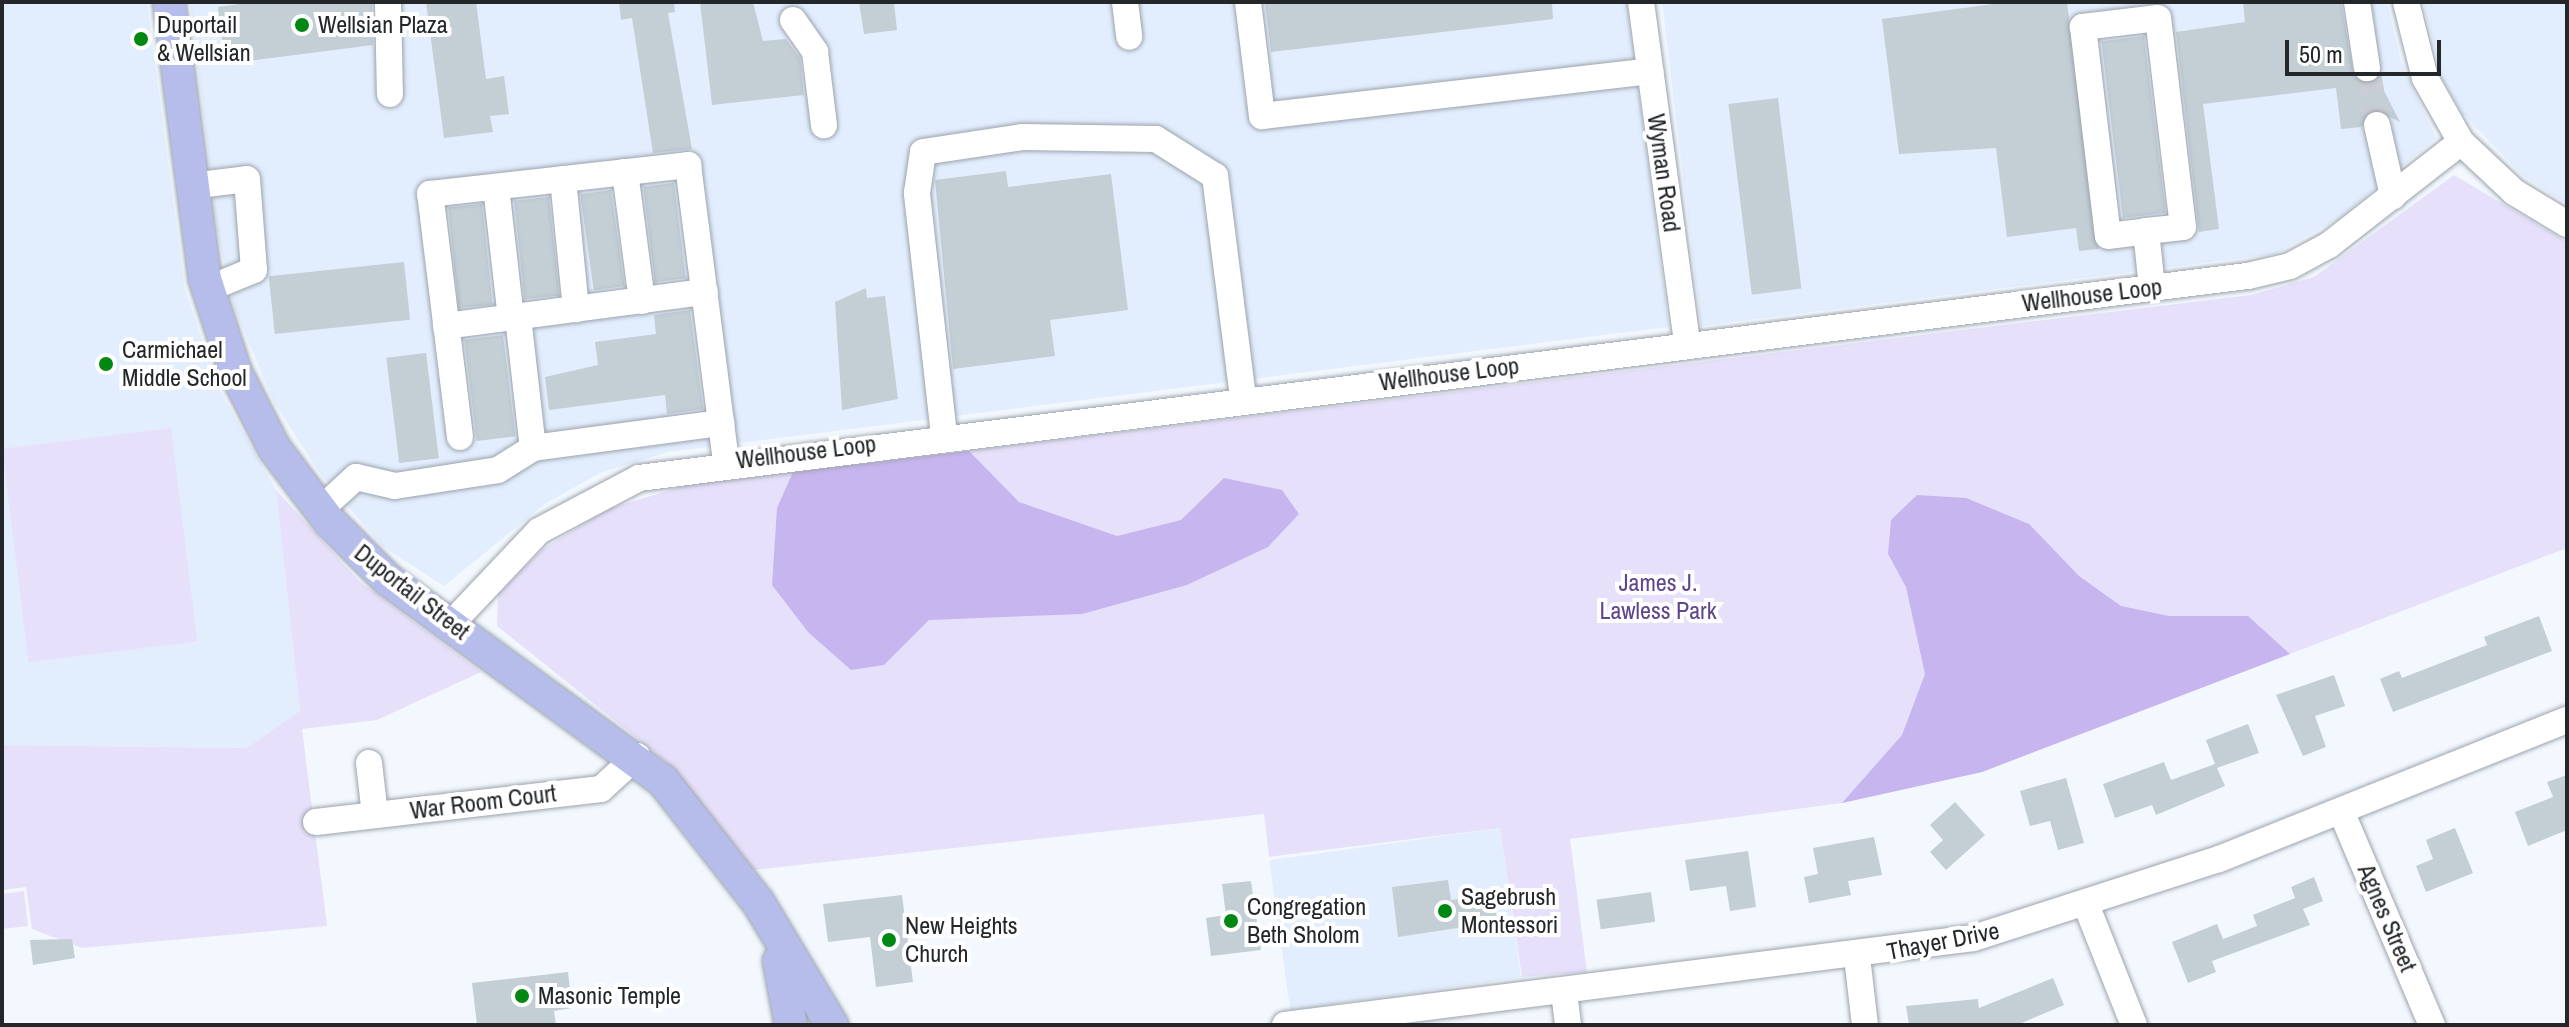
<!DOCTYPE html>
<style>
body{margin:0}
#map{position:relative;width:2569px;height:1027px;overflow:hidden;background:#f3f8fe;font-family:"Archivo Narrow",sans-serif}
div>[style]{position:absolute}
.built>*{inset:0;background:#e2eefe;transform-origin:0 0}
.green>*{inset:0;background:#e7e0fb;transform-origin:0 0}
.forest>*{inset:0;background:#c7b5ef}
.building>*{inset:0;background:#c3ced5;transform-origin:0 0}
.minor-tunnel>*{height:26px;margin-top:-13px;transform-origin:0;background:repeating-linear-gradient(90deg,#caced4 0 26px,transparent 0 39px)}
.roads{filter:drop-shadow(0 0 2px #9ca3ac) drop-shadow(0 0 2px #9ca3ac)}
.minor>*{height:26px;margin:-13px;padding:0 13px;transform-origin:13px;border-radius:13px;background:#fff}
.major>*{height:32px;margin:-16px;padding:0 16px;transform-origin:16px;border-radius:16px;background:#b6bdeb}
.dots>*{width:22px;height:22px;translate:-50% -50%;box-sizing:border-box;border:4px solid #fff;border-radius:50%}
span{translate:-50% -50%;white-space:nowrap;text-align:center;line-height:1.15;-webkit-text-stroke:8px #fff;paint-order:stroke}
.poi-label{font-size:24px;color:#24272a}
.left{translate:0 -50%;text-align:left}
.street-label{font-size:24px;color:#24272a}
.park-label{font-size:24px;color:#5f468c}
.frame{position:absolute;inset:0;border:4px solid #24272a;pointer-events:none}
.scale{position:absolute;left:2285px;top:40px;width:156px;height:36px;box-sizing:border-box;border:4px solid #24272a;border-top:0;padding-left:10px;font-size:24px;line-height:28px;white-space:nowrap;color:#24272a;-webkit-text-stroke:6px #fff;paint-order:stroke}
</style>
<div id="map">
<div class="built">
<i style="clip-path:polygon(2px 2px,147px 2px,185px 290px,219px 389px,276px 490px,300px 711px,248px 748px,2px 745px)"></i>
<i style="clip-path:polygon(190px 2px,1627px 2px,1669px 327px,668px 452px,600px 473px,545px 504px,444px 586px,382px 546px,321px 475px,273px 401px,234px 307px,218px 235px)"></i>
<i style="clip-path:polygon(1662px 2px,2387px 2px,2401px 61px,2436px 138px,2341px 217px,2275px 254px,1701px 326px)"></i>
<i style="clip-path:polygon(2423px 2px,2567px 2px,2567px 204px,2523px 176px,2462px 113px,2442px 78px)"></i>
<i style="left:1500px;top:828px;width:151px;height:233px;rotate:82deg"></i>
</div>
<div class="green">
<i style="clip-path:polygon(2454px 175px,2567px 242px,2567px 548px,1982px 772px,1842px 803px,1570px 839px,1587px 972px,1522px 977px,1500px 828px,1269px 857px,1264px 814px,754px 870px,669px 764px,497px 626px,498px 594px,543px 549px,608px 509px,687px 485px,2251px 295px,2314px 277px)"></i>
<i style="left:171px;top:428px;width:215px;height:170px;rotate:83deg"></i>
<i style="clip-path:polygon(276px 490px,359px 581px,481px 672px,377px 720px,302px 729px,327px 926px,82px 948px,32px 929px,26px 887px,2px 890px,2px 745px,247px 748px,300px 711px)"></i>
<i style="clip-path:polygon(24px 891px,28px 926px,2px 929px,2px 894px)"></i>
</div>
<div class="forest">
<i style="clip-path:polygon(969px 451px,1019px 502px,1117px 536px,1181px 520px,1224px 478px,1282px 490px,1299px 514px,1268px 547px,1187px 585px,1082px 614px,929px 620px,884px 665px,851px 670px,808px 632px,772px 585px,777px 508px,793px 472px)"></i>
<i style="clip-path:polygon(1917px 495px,1966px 498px,2029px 524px,2079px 576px,2121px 606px,2169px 616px,2248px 616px,2290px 654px,1982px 772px,1842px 803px,1902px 735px,1925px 674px,1906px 587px,1888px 554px,1891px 520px)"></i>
</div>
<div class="building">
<i style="clip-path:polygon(254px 2px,372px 2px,373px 45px,225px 64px,218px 7px)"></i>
<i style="clip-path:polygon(426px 2px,476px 2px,486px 79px,504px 76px,509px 114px,490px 116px,493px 132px,444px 138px)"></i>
<i style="clip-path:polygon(619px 2px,674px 2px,675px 12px,668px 13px,692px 149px,653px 153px,632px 18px,621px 20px)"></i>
<i style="clip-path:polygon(700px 2px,753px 2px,763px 41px,786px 39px,800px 58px,804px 95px,712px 105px)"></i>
<i style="clip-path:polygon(859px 2px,894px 2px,897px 30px,864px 34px)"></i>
<i style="clip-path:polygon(1265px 2px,1552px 2px,1553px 19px,1271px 52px)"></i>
<i style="clip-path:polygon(2008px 2px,2067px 2px,2099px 249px,2079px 251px,2076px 228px,2007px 237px,1996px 148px,1899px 154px,1882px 19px)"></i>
<i style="clip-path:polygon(2243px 2px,2341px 2px,2354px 77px,2378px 79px,2400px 122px,2374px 109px,2361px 127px,2341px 129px,2336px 88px,2203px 104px,2219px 229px,2199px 232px,2176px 32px,2245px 22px)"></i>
<i style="left:2144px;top:36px;width:178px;height:43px;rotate:83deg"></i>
<i style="left:1778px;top:98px;width:192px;height:50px;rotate:83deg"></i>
<i style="clip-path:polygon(1006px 171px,1008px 187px,1111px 174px,1128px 310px,1050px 320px,1055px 356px,953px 369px,935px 180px)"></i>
<i style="left:674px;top:183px;width:96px;height:31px;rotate:83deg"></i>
<i style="left:611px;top:190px;width:97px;height:31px;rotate:82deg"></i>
<i style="left:549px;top:197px;width:99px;height:35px;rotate:84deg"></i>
<i style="left:482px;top:204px;width:101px;height:34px;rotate:84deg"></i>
<i style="left:404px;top:262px;width:58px;height:136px;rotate:84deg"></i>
<i style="clip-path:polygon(866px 288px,867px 298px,885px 296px,898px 399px,842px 410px,835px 302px)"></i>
<i style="clip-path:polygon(690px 310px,703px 409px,667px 414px,665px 395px,549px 410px,545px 377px,598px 365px,595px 342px,656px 334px,654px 315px)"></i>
<i style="left:503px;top:335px;width:102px;height:39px;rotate:83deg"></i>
<i style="left:426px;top:353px;width:106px;height:40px;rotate:83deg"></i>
<i style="clip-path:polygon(2539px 616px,2552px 651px,2393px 712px,2380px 679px,2399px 671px,2402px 678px,2487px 645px,2484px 637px)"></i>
<i style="clip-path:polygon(2334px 675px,2345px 706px,2315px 716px,2326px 747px,2303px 756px,2276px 695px)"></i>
<i style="clip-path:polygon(2248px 724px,2259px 753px,2217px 768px,2225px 786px,2156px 815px,2152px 805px,2115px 818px,2103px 784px,2164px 762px,2171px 780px,2215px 764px,2206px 740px)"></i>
<i style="clip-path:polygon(2567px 775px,2567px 830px,2528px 846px,2515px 812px,2553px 797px,2547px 782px)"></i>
<i style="clip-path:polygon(2066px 778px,2084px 843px,2058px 850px,2050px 821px,2030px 826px,2020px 791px)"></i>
<i style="clip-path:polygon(1955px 802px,1985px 835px,1946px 870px,1930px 852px,1943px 840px,1930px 825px)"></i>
<i style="clip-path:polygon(2455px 828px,2473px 873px,2426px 892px,2416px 866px,2433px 859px,2426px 840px)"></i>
<i style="clip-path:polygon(1874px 837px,1882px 875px,1848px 881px,1851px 895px,1809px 903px,1804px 877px,1818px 874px,1813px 848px)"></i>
<i style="clip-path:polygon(1748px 851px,1756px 907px,1730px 911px,1726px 886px,1690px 891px,1685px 860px)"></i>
<i style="clip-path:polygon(2314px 877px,2323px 901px,2303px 909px,2310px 925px,2212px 961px,2216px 972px,2188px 983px,2172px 942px,2217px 924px,2223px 939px,2257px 926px,2253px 915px,2295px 898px,2291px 887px)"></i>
<i style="clip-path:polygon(1448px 880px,1451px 900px,1494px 895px,1497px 922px,1398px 937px,1392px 887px)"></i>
<i style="clip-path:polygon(1251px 881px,1261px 950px,1211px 956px,1206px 918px,1226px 915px,1222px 884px)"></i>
<i style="left:1651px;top:892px;width:30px;height:55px;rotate:82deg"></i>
<i style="clip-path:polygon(902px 895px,913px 982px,876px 987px,870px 937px,828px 942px,823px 904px)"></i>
<i style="clip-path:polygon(72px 939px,75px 958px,33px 965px,30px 940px)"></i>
<i style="clip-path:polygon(568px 972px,572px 1008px,554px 1011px,556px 1025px,477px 1025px,472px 983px)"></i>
<i style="clip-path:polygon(2053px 978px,2064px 1005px,2017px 1025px,1909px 1025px,1906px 1006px,1978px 999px,1979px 1008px)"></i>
</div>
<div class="minor-tunnel">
<i style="left:2367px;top:68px;width:58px;rotate:80deg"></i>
</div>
<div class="roads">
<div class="minor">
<i style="left:388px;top:2px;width:92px;rotate:88.8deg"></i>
<i style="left:1125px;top:2px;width:35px;rotate:83deg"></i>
<i style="left:1248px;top:2px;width:115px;rotate:83deg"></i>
<i style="left:1262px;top:116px;width:391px;rotate:-6.6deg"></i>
<i style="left:1641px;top:2px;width:345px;rotate:82.3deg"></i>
<i style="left:2357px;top:2px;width:67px;rotate:81.4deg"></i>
<i style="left:2406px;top:2px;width:78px;rotate:76deg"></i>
<i style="left:2425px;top:78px;width:73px;rotate:60.6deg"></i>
<i style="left:2461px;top:142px;width:73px;rotate:43.3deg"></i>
<i style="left:2514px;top:192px;width:62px;rotate:31.1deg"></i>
<i style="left:793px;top:20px;width:39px;rotate:55deg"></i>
<i style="left:815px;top:52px;width:74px;rotate:83deg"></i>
<i style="left:2377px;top:125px;width:73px;rotate:77.3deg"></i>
<i style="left:625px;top:172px;width:130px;rotate:82.5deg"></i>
<i style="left:563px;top:179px;width:131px;rotate:84.3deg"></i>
<i style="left:191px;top:186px;width:56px;rotate:-7.1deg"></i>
<i style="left:247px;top:179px;width:91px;rotate:85.6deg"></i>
<i style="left:254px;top:270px;width:50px;rotate:157.6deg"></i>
<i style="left:496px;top:187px;width:132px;rotate:83.5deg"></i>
<i style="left:2146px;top:231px;width:37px;rotate:-6deg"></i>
<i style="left:2183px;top:227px;width:210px;rotate:-96.8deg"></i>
<i style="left:2158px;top:18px;width:76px;rotate:173.2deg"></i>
<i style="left:2083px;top:27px;width:210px;rotate:83.2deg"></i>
<i style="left:2108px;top:236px;width:38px;rotate:-7deg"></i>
<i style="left:2146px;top:231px;width:57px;rotate:84deg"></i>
<i style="left:518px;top:317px;width:132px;rotate:83.5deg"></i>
<i style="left:446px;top:326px;width:261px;rotate:-7.5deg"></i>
<i style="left:944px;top:435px;width:244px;rotate:-96.4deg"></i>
<i style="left:917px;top:193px;width:41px;rotate:-81.7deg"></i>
<i style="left:923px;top:152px;width:100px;rotate:-8.6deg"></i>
<i style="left:1022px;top:137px;width:134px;rotate:0.9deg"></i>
<i style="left:1156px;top:139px;width:70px;rotate:32.1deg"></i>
<i style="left:1215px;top:176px;width:225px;rotate:82.8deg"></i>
<i style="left:460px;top:437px;width:245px;rotate:-97deg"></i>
<i style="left:430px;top:194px;width:260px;rotate:-6.4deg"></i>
<i style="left:688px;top:165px;width:299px;rotate:82.7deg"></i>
<i style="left:320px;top:510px;width:49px;rotate:-42.5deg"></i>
<i style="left:356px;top:477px;width:40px;rotate:13deg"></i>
<i style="left:395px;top:486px;width:104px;rotate:-8.8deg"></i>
<i style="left:498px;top:470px;width:41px;rotate:-32.2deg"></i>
<i style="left:533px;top:448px;width:190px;rotate:-7.6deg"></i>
<i style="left:450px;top:625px;width:129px;rotate:-46.6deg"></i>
<i style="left:539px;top:531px;width:113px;rotate:-27.9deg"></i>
<i style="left:639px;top:478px;width:1622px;rotate:-7.16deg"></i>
<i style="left:2248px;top:276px;width:43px;rotate:-13.4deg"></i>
<i style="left:2290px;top:266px;width:44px;rotate:-28.3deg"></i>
<i style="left:2329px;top:245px;width:167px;rotate:-38deg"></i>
<i style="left:369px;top:763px;width:52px;rotate:83.4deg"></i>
<i style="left:2341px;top:811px;width:233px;rotate:67deg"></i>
<i style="left:316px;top:822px;width:287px;rotate:-6.6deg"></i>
<i style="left:601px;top:789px;width:49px;rotate:-42.5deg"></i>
<i style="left:2087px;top:907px;width:127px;rotate:68.3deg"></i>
<i style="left:1857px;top:957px;width:68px;rotate:83.3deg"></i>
<i style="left:1564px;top:992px;width:33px;rotate:83deg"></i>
<i style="left:1285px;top:1025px;width:694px;rotate:-7.2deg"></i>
<i style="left:1974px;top:938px;width:257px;rotate:-17.9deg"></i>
<i style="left:2219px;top:859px;width:375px;rotate:-21.8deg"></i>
</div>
<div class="major">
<i style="left:169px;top:2px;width:279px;rotate:82.6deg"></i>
<i style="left:205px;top:279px;width:97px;rotate:71.9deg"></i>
<i style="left:235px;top:371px;width:86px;rotate:63.1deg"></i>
<i style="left:274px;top:448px;width:91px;rotate:53deg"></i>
<i style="left:329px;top:521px;width:82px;rotate:45deg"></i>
<i style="left:387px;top:579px;width:342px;rotate:36.2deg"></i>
<i style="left:663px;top:781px;width:154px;rotate:51.9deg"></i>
<i style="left:758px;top:902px;width:144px;rotate:59deg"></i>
<i style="left:779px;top:961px;width:65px;rotate:79.4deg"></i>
</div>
</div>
<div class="dots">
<i style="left:302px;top:25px;background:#008812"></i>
<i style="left:141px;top:39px;background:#008812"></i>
<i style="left:106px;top:364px;background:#008812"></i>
<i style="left:1445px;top:911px;background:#008812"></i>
<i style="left:1231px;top:921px;background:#008812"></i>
<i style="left:889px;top:940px;background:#008812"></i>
<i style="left:522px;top:996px;background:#008812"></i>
</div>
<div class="poi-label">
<span class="left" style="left:157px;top:39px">Duportail<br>&amp; Wellsian</span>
<span class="left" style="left:318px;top:25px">Wellsian Plaza</span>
<span class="left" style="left:122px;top:364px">Carmichael<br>Middle School</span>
<span class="left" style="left:1461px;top:911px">Sagebrush<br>Montessori</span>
<span class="left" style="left:1247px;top:921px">Congregation<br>Beth Sholom</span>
<span class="left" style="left:905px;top:940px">New Heights<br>Church</span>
<span class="left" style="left:538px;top:996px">Masonic Temple</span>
</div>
<div class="street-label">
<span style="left:1664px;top:173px;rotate:82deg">Wyman Road</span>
<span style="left:2092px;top:295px;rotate:-7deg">Wellhouse Loop</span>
<span style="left:1449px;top:374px;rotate:-7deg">Wellhouse Loop</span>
<span style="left:806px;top:452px;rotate:-7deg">Wellhouse Loop</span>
<span style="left:412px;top:592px;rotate:38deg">Duportail Street</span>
<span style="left:483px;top:802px;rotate:-7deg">War Room Court</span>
<span style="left:2387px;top:918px;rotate:67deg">Agnes Street</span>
<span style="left:1943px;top:941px;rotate:-11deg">Thayer Drive</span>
</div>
<div class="park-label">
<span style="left:1658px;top:597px">James J.<br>Lawless Park</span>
</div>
<div class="frame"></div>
<div class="scale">50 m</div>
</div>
